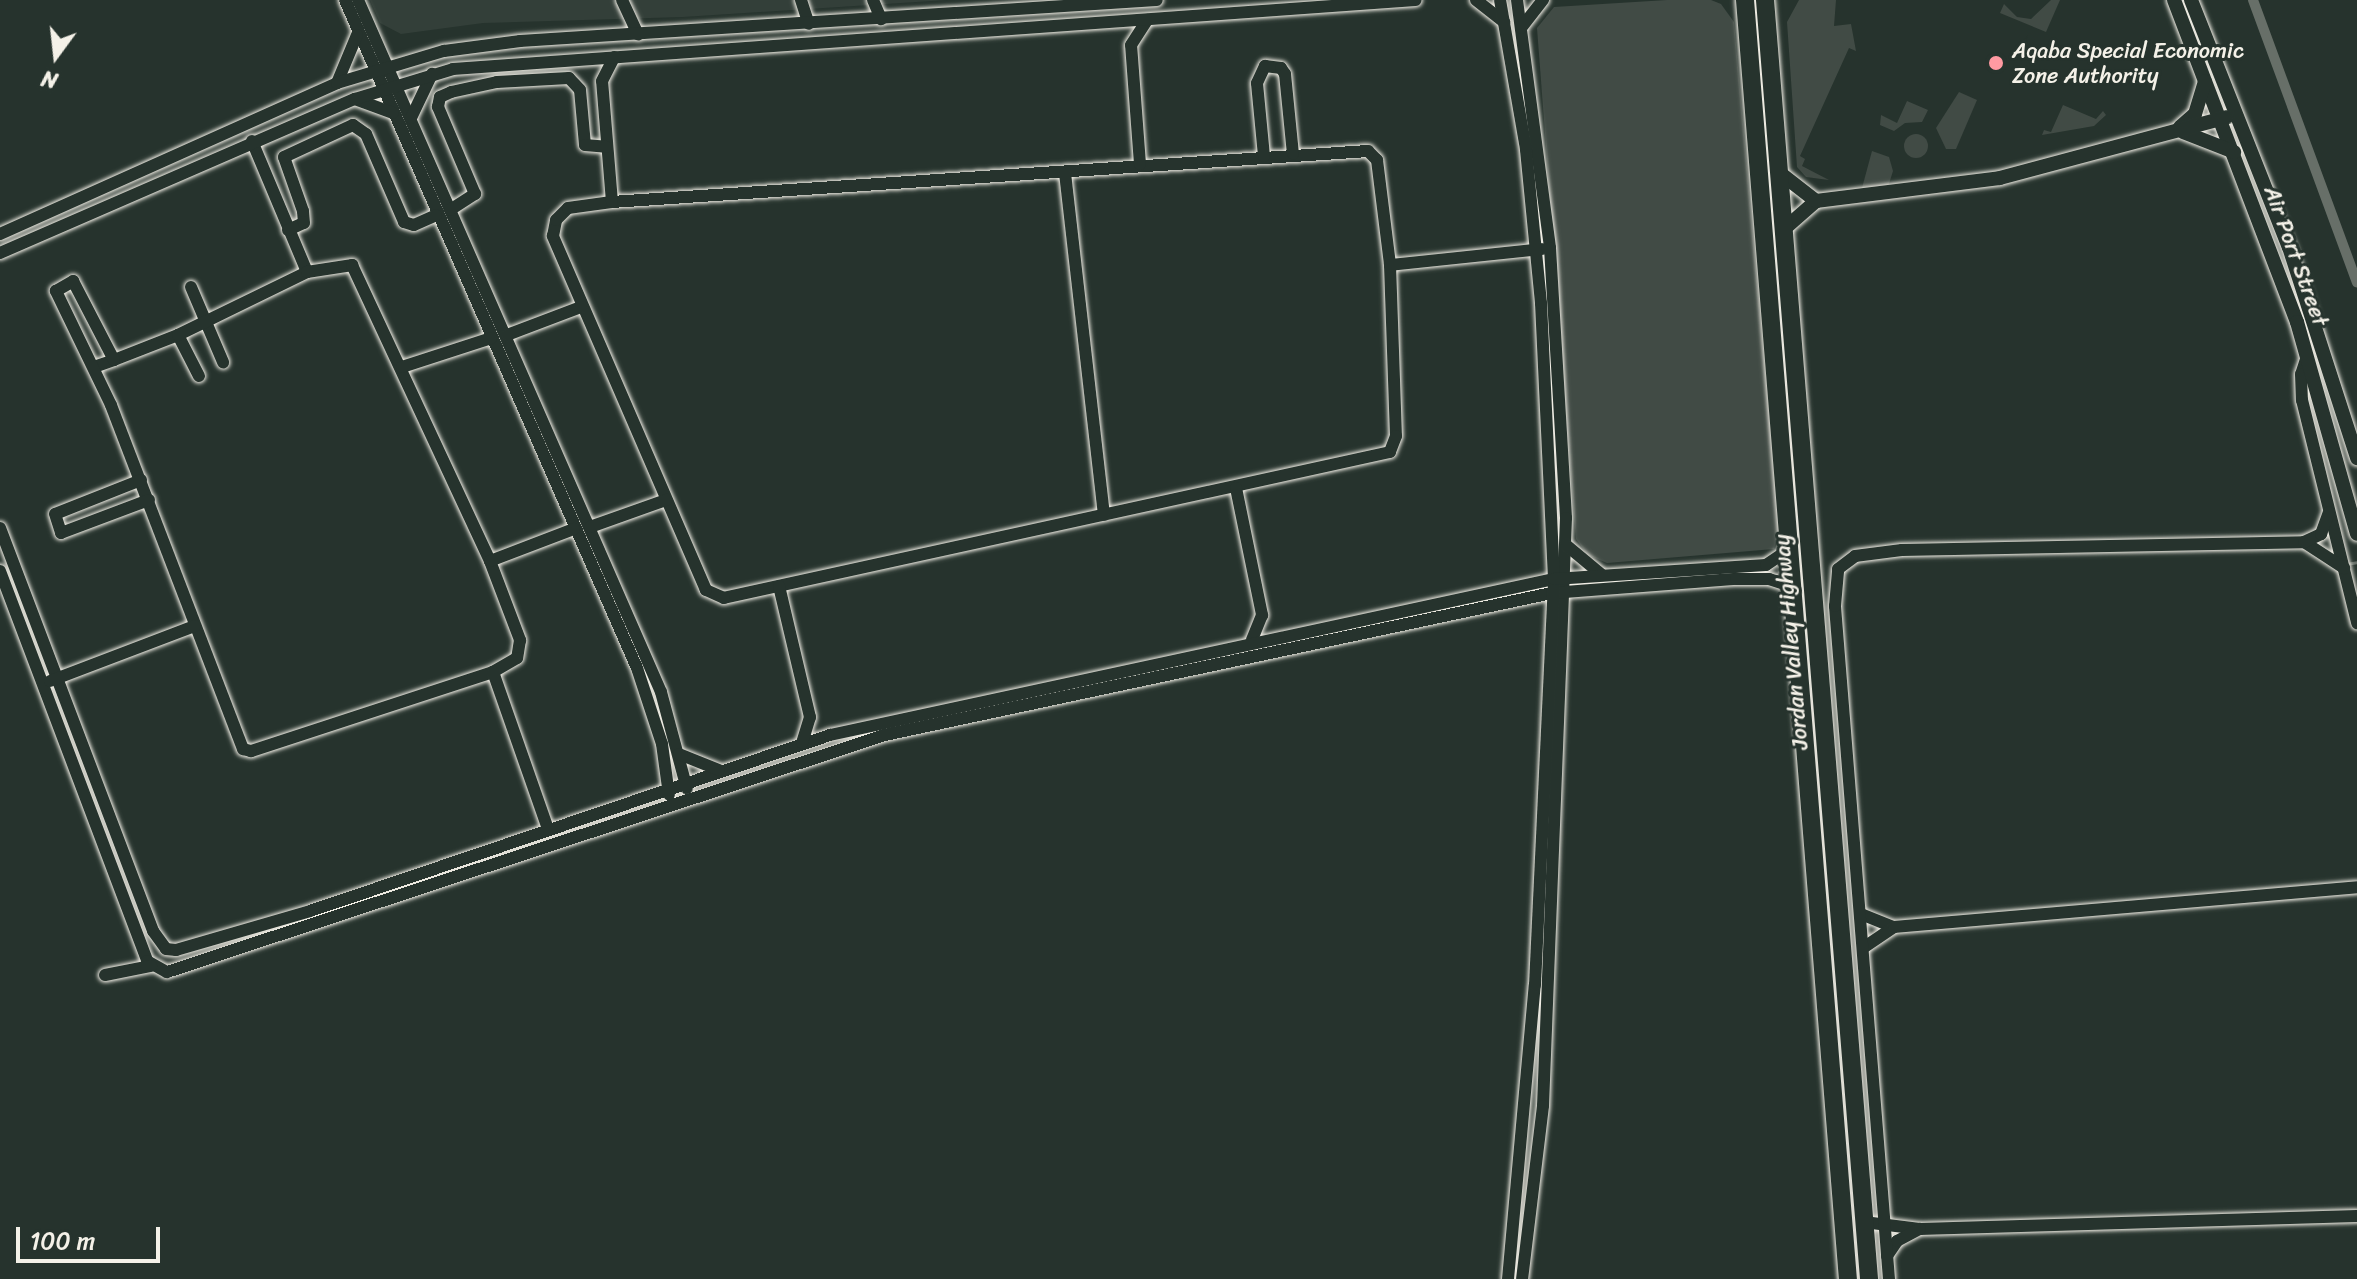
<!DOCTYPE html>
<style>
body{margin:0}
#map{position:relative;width:2357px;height:1279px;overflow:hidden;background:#26332d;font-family:Sriracha,sans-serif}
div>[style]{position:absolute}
.built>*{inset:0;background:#333f39}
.green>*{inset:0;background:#414b45}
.round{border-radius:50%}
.stream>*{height:3px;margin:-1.5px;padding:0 1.5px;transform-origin:1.5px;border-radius:1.5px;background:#676f68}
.canal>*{height:10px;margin:-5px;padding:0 5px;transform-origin:5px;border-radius:5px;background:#676f68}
.roads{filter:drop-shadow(0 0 2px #f4f1e8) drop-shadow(0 0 2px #f4f1e8)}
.minor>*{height:12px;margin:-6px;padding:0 6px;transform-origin:6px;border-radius:6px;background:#26332d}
.major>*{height:14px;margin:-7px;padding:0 7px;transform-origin:7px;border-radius:7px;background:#26332d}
.highway>*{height:18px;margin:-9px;padding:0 9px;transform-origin:9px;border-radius:9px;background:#26332d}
.dots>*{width:22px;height:22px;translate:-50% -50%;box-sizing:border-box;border:4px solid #26332d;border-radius:50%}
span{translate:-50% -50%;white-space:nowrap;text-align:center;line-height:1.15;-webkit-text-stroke:6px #26332d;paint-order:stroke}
.poi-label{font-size:22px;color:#f4f1e8}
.left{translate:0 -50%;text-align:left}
.street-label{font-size:22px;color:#f4f1e8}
.north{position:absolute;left:16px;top:16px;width:80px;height:80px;-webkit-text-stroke:6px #26332d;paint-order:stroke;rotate:195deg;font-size:22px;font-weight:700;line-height:32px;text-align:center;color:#f4f1e8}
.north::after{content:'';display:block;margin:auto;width:28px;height:36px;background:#f4f1e8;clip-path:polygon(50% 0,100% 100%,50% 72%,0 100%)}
.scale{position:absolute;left:16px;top:1227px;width:144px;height:36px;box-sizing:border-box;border:4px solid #f4f1e8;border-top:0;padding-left:10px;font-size:24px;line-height:28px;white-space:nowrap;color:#f4f1e8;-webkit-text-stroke:6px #26332d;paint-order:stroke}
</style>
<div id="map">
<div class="built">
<i style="clip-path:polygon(370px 0,947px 0,683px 17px,483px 23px,401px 34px,380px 23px)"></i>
</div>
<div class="green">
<i style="clip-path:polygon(1667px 0,1711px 0,1721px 4px,1734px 22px,1779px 531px,1774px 549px,1607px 563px,1588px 555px,1576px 539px,1537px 28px,1554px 7px)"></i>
<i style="clip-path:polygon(1799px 0,1836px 0,1834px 26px,1851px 24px,1856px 51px,1849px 48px,1800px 156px,1805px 159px,1802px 166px,1829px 180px,1806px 177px,1797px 167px,1787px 22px)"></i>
<i style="clip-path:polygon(2051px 0,2060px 0,2046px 32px,2000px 13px,2004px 4px,2017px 17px,2031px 19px)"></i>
<i style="clip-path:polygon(1959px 92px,1977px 100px,1956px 149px,1946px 149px,1936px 128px)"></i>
<i style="clip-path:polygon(1907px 101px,1928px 110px,1922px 122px,1905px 123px,1894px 131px,1880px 125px,1881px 115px,1897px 123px)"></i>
<i style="clip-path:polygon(2063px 105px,2096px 119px,2103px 111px,2106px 115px,2094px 126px,2042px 135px,2044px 130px,2051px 132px)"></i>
<i class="round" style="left:1904px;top:134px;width:24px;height:24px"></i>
<i style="clip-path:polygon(1872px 151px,1889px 157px,1893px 171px,1888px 187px,1862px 188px)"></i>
</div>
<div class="stream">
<i style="left:2346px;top:564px;width:11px;rotate:-10deg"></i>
</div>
<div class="canal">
<i style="left:2253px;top:0;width:301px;rotate:69.8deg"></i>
</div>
<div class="roads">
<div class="minor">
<i style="left:345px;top:0;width:729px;rotate:66.39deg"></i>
<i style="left:637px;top:668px;width:80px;rotate:71.8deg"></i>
<i style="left:662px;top:744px;width:51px;rotate:82.2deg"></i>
<i style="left:358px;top:0;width:755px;rotate:66.35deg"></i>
<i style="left:661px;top:692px;width:100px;rotate:75deg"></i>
<i style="left:622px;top:0;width:38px;rotate:65deg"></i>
<i style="left:801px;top:0;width:25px;rotate:72deg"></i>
<i style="left:873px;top:0;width:21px;rotate:67deg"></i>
<i style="left:1476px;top:0;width:36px;rotate:38deg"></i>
<i style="left:1517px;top:0;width:250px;rotate:82.4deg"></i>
<i style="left:1550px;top:248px;width:270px;rotate:86.6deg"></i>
<i style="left:1566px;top:518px;width:588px;rotate:92.24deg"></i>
<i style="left:1543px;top:1106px;width:174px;rotate:96.9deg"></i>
<i style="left:1521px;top:28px;width:36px;rotate:-52deg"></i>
<i style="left:337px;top:83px;width:52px;rotate:-67.4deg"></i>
<i style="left:355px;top:99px;width:40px;rotate:20.2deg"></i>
<i style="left:411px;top:118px;width:49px;rotate:-64.5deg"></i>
<i style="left:252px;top:141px;width:142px;rotate:67.2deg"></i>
<i style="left:1368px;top:151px;width:13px;rotate:45deg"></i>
<i style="left:1377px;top:160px;width:106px;rotate:82.9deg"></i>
<i style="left:1390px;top:265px;width:171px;rotate:88deg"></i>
<i style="left:1396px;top:436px;width:17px;rotate:111deg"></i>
<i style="left:1390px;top:452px;width:682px;rotate:167.64deg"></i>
<i style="left:724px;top:598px;width:20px;rotate:-156deg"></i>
<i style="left:706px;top:590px;width:386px;rotate:-113.4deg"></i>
<i style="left:553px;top:236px;width:16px;rotate:-79deg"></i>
<i style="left:556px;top:220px;width:17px;rotate:-45deg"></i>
<i style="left:568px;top:208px;width:44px;rotate:-7.8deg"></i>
<i style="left:612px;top:202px;width:758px;rotate:-3.86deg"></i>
<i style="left:1264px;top:156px;width:73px;rotate:-95.5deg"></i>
<i style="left:1257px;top:83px;width:19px;rotate:-65deg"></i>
<i style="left:1265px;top:66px;width:16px;rotate:7deg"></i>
<i style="left:1281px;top:68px;width:7px;rotate:56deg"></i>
<i style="left:1285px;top:74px;width:80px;rotate:84.3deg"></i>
<i style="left:1140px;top:164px;width:119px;rotate:-94.3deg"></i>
<i style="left:1131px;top:45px;width:30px;rotate:-57deg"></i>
<i style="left:1065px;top:173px;width:344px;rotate:83.5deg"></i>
<i style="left:612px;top:202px;width:121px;rotate:-94.7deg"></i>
<i style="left:602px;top:81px;width:27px;rotate:-63deg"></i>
<i style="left:450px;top:210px;width:30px;rotate:-33deg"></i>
<i style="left:475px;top:194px;width:95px;rotate:-113deg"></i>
<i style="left:438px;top:107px;width:10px;rotate:-79deg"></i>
<i style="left:440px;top:97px;width:12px;rotate:-24deg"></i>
<i style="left:451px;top:92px;width:47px;rotate:-12.3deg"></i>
<i style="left:497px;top:82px;width:72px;rotate:-3.2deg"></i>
<i style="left:569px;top:78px;width:16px;rotate:47deg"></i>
<i style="left:580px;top:90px;width:55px;rotate:84.8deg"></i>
<i style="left:585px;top:145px;width:21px;rotate:5deg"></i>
<i style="left:288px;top:230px;width:17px;rotate:-24deg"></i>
<i style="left:304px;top:223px;width:12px;rotate:-95deg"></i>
<i style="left:303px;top:211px;width:57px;rotate:-109.4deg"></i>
<i style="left:284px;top:157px;width:76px;rotate:-24.9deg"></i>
<i style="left:353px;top:125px;width:16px;rotate:35deg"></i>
<i style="left:366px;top:134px;width:96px;rotate:66.6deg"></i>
<i style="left:404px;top:222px;width:10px;rotate:17deg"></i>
<i style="left:414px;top:225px;width:24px;rotate:-24deg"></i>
<i style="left:0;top:234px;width:369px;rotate:-24.1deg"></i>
<i style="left:337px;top:83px;width:112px;rotate:-16.7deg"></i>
<i style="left:444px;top:51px;width:77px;rotate:-7.5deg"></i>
<i style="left:520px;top:41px;width:638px;rotate:-3.68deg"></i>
<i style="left:0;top:253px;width:387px;rotate:-23.5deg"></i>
<i style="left:355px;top:99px;width:102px;rotate:-17deg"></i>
<i style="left:453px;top:69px;width:965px;rotate:-4.1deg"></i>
<i style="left:1390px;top:265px;width:153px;rotate:-6deg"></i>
<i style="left:191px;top:287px;width:82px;rotate:66.9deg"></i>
<i style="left:178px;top:335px;width:46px;rotate:62.9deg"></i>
<i style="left:507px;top:335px;width:79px;rotate:-20.7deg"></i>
<i style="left:2307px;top:356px;width:19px;rotate:108deg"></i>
<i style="left:2301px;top:374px;width:26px;rotate:88deg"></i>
<i style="left:2302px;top:400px;width:230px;rotate:76.1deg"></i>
<i style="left:94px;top:367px;width:21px;rotate:-19deg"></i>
<i style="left:114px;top:360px;width:69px;rotate:-21.3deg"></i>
<i style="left:178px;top:335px;width:144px;rotate:-26deg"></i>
<i style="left:307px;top:272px;width:46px;rotate:-8.8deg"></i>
<i style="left:352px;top:265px;width:327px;rotate:65deg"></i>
<i style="left:490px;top:561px;width:85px;rotate:69.2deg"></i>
<i style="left:520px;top:640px;width:18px;rotate:99deg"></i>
<i style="left:517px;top:658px;width:28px;rotate:150deg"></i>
<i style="left:493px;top:672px;width:255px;rotate:161.9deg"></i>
<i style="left:251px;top:751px;width:8px;rotate:-166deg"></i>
<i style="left:243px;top:749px;width:368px;rotate:-111deg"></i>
<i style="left:111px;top:405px;width:127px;rotate:-115.8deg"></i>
<i style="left:56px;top:291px;width:20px;rotate:-30deg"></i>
<i style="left:73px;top:281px;width:89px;rotate:62.6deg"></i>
<i style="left:402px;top:367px;width:94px;rotate:-18deg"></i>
<i style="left:141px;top:480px;width:92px;rotate:158.4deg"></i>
<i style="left:55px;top:514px;width:20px;rotate:72deg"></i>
<i style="left:61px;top:533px;width:94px;rotate:-20.6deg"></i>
<i style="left:1236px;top:488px;width:130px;rotate:78.4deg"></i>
<i style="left:1262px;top:615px;width:27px;rotate:112deg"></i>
<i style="left:590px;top:527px;width:81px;rotate:-19.6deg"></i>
<i style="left:0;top:528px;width:431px;rotate:69.2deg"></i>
<i style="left:153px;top:931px;width:22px;rotate:54deg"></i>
<i style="left:166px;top:949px;width:10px;rotate:6deg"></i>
<i style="left:176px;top:950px;width:140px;rotate:-16.2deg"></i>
<i style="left:310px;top:911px;width:549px;rotate:-18.7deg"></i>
<i style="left:830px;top:735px;width:741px;rotate:-12.16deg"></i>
<i style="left:1554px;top:579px;width:276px;rotate:-92.7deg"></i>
<i style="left:1541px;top:303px;width:155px;rotate:-95.6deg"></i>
<i style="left:1526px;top:149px;width:151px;rotate:-99.9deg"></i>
<i style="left:2304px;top:542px;width:48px;rotate:33deg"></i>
<i style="left:1566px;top:545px;width:47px;rotate:39.8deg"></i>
<i style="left:490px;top:561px;width:90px;rotate:-20.9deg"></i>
<i style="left:0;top:571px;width:417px;rotate:69.3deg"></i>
<i style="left:147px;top:961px;width:23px;rotate:29deg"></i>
<i style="left:167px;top:972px;width:756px;rotate:-18.27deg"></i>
<i style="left:885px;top:735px;width:682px;rotate:-12.02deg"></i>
<i style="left:1552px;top:593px;width:185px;rotate:-4.4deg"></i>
<i style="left:1736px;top:579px;width:33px"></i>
<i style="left:1769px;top:579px;width:26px;rotate:18deg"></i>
<i style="left:779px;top:586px;width:135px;rotate:76.7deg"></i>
<i style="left:810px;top:717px;width:27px;rotate:107deg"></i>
<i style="left:493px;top:672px;width:166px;rotate:70.7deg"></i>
<i style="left:50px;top:681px;width:155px;rotate:-20.8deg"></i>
<i style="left:679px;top:754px;width:43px;rotate:21.8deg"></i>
<i style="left:1861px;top:914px;width:35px;rotate:22deg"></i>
<i style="left:1863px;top:948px;width:37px;rotate:-34deg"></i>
<i style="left:1894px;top:927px;width:465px;rotate:-4.9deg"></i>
<i style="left:105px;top:975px;width:47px;rotate:-11.1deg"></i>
<i style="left:1864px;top:1222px;width:56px;rotate:7.1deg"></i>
<i style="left:1920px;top:1229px;width:437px;rotate:-1.7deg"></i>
<i style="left:1887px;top:1256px;width:18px;rotate:-56deg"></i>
<i style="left:1897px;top:1241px;width:26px;rotate:-28deg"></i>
<i style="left:1508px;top:1279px;width:295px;rotate:-84.8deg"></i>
<i style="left:1535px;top:985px;width:406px;rotate:-87.3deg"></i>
<i style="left:1554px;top:579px;width:212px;rotate:-3.8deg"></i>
<i style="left:1766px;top:565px;width:29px;rotate:-34deg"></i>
<i style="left:1889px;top:1279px;width:675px;rotate:-94.59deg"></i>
<i style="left:1835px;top:606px;width:37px;rotate:-85deg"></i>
<i style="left:1838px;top:569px;width:21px;rotate:-37deg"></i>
<i style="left:1855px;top:556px;width:47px;rotate:-7.3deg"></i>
<i style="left:1902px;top:550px;width:402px;rotate:-1.1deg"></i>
<i style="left:2304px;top:542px;width:19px;rotate:-25deg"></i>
<i style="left:2321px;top:534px;width:23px;rotate:-70deg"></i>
</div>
<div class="major">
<i style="left:2174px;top:0;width:345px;rotate:69.1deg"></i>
<i style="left:2297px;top:322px;width:220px;rotate:74.2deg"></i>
<i style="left:2191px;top:0;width:266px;rotate:68.4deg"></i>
<i style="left:2289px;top:247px;width:222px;rotate:72.1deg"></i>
<i style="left:2180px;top:127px;width:20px;rotate:-41deg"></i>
<i style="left:2195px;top:114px;width:34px;rotate:-73deg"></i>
<i style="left:2183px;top:132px;width:55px;rotate:21.4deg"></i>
<i style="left:1780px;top:173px;width:46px;rotate:37.9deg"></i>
<i style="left:1783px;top:230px;width:44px;rotate:-41.3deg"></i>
<i style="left:1816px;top:201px;width:185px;rotate:-7.1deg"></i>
<i style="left:2000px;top:178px;width:235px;rotate:-15deg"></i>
</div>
<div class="highway">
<i style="left:1745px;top:0;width:1283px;rotate:85.4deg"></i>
<i style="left:1765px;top:0;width:1283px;rotate:85.35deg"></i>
</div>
</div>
<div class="dots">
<i style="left:1996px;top:63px;background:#ff9aa2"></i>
</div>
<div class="poi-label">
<span class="left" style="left:2012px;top:63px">Aqaba Special Economic<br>Zone Authority</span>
</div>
<div class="street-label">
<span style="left:2296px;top:256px;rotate:70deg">Air Port Street</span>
<span style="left:1791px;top:642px;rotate:-95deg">Jordan Valley Highway</span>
</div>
<div class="north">N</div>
<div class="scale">100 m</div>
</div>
